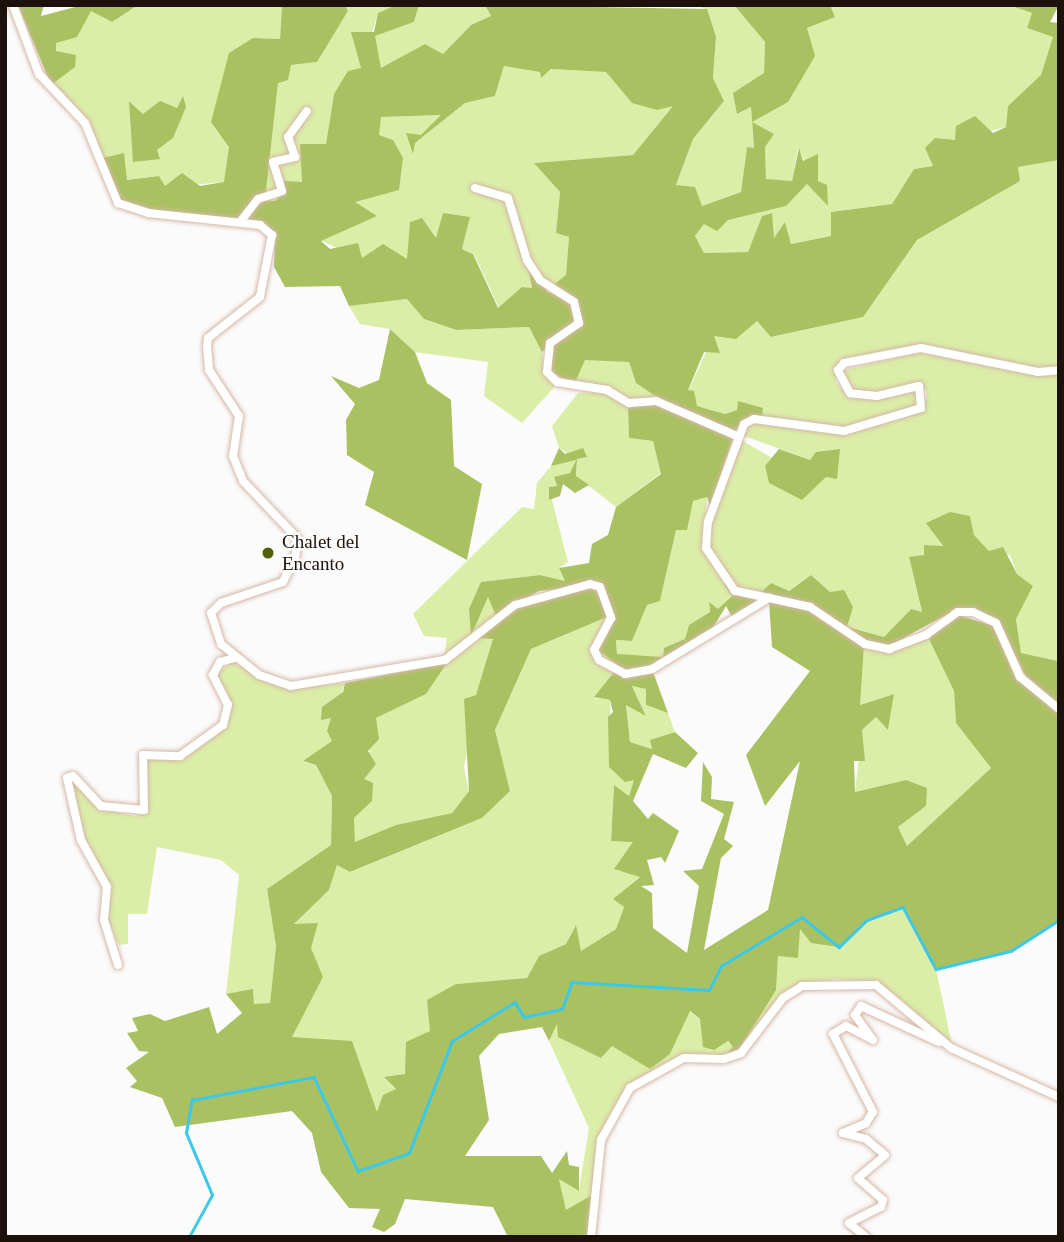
<!DOCTYPE html>
<style>
body{margin:0}
#map{position:relative;width:1064px;height:1242px;overflow:hidden;background:#fbfbfb;font-family:"Times New Roman",serif}
div>[style]{position:absolute}
.green>*{inset:0;background:#dbeea8}
.forest>*{inset:0;background:#aac162}
.stream>*{height:2.5px;margin:-1.25px;padding:0 1.25px;transform-origin:1.25px;border-radius:1.25px;background:#3bc8e9}
.roads{filter:drop-shadow(0 0 2px #d5b7a6) drop-shadow(0 0 2px #d5b7a6)}
.street>*{height:8px;margin:-4px;padding:0 4px;transform-origin:4px;border-radius:4px;background:#fff}
.dots>*{width:19px;height:19px;translate:-50% -50%;box-sizing:border-box;border:4px solid #fbfbfb;border-radius:50%}
span{translate:-50% -50%;white-space:nowrap;text-align:center;line-height:1.15;-webkit-text-stroke:5px #fbfbfb;paint-order:stroke}
.poi-label{font-size:19px;color:#1c110b}
.left{translate:0 -50%;text-align:left}
.frame{position:absolute;inset:0;border:7px solid #1c110b;pointer-events:none}
</style>
<div id="map">
<div class="green">
<i style="clip-path:polygon(evenodd,138px 5px,282px 5px,280px 39px,253px 38px,225px 182px,165px 187px,159px 176px,127px 180px,103px 158px,87px 121px,51px 85px,56px 43px,91px 11px,112px 22px,138px 5px,183px 97px,173px 138px,157px 150px,130px 101px,143px 114px,177px 108px,183px 97px)"></i>
<i style="clip-path:polygon(345px 5px,396px 5px,378px 13px,361px 68px,334px 94px,326px 144px,302px 182px,275px 202px,261px 201px,247px 220px,239px 218px,266px 190px,278px 83px,291px 65px,317px 62px,348px 11px)"></i>
<i style="clip-path:polygon(419px 5px,485px 5px,491px 16px,471px 25px,443px 54px,425px 44px,381px 69px,374px 36px,414px 22px)"></i>
<i style="clip-path:polygon(698px 5px,734px 5px,765px 42px,764px 73px,738px 114px,751px 107px,752px 121px,807px 28px,835px 17px,830px 5px,1009px 5px,1032px 13px,1027px 28px,1054px 37px,1041px 75px,1006px 127px,955px 140px,934px 166px,914px 169px,892px 204px,832px 212px,831px 236px,791px 244px,785px 223px,773px 239px,771px 213px,762px 216px,748px 252px,704px 253px,695px 236px,704px 224px,785px 206px,807px 184px,828px 205px,798px 148px,792px 181px,766px 180px,765px 147px,752px 123px,754px 149px,747px 147px,741px 192px,702px 206px,676px 186px,693px 139px,724px 101px,713px 78px,716px 35px,707px 10px)"></i>
<i style="clip-path:polygon(504px 66px,540px 72px,541px 77px,551px 69px,606px 72px,632px 103px,674px 105px,633px 155px,535px 163px,560px 192px,556px 233px,569px 237px,566px 276px,552px 286px,542px 278px,529px 258px,511px 196px,474px 185px,506px 200px,528px 268px,532px 289px,522px 287px,507px 305px,499px 308px,474px 254px,462px 249px,470px 217px,407px 259px,361px 259px,320px 240px,376px 216px,354px 202px,380px 117px,442px 115px,415px 143px,465px 103px,495px 96px)"></i>
<i style="clip-path:polygon(1059px 160px,1059px 367px,1038px 369px,921px 344px,835px 369px,836px 382px,848px 396px,917px 389px,918px 406px,844px 428px,762px 416px,738px 401px,737px 410px,725px 414px,697px 406px,688px 391px,714px 335px,757px 321px,772px 337px,862px 317px,917px 240px,1020px 181px,1018px 167px)"></i>
<i style="clip-path:polygon(407px 299px,424px 319px,455px 330px,529px 327px,542px 352px,544px 374px,556px 385px,522px 423px,484px 396px,488px 362px,415px 352px,390px 329px,360px 324px,349px 306px)"></i>
<i style="clip-path:polygon(921px 351px,1059px 374px,1059px 679px,1058px 661px,1021px 653px,1016px 619px,1033px 586px,1017px 574px,1010px 555px,989px 551px,974px 535px,970px 516px,927px 523px,943px 547px,924px 545px,925px 555px,909px 558px,922px 613px,911px 609px,884px 637px,846px 627px,830px 592px,811px 575px,788px 591px,771px 583px,758px 595px,737px 588px,709px 547px,711px 522px,741px 440px,772px 458px,766px 466px,837px 478px,811px 460px,741px 435px,746px 427px,755px 422px,844px 435px,924px 410px,927px 392px,920px 384px,877px 393px,852px 390px,841px 371px)"></i>
<i style="clip-path:polygon(585px 359px,629px 362px,636px 383px,658px 398px,630px 400px,574px 385px)"></i>
<i style="clip-path:polygon(606px 392px,628px 407px,629px 438px,653px 441px,661px 473px,616px 507px,576px 476px,577px 459px,559px 448px,552px 426px,578px 393px)"></i>
<i style="clip-path:polygon(576px 459px,570px 474px,554px 478px,557px 486px,549px 488px,568px 562px,559px 568px,565px 581px,540px 575px,481px 582px,472px 634px,488px 596px,496px 616px,444px 657px,447px 638px,424px 636px,413px 614px,522px 507px,534px 509px,537px 483px,551px 466px)"></i>
<i style="clip-path:polygon(707px 497px,703px 548px,732px 595px,718px 610px,709px 603px,710px 612px,689px 625px,685px 639px,664px 648px,663px 657px,617px 655px,616px 640px,632px 641px,647px 605px,660px 601px,676px 529px,693px 501px)"></i>
<i style="clip-path:polygon(607px 617px,615px 671px,595px 698px,610px 700px,611px 742px,634px 780px,629px 797px,614px 786px,611px 841px,634px 841px,640px 876px,614px 899px,624px 907px,616px 929px,581px 951px,575px 926px,566px 944px,539px 956px,527px 978px,456px 984px,405px 1074px,385px 1078px,396px 1090px,377px 1113px,291px 1037px,323px 977px,294px 924px,329px 890px,337px 865px,351px 872px,482px 818px,510px 791px,495px 730px,531px 649px)"></i>
<i style="clip-path:polygon(928px 637px,954px 691px,956px 723px,991px 768px,907px 846px,898px 827px,926px 806px,906px 780px,855px 792px,862px 730px,876px 717px,888px 729px,894px 694px,860px 705px,864px 646px)"></i>
<i style="clip-path:polygon(479px 638px,493px 638px,464px 767px,469px 791px,452px 813px,396px 825px,355px 843px,354px 818px,372px 800px,364px 779px,376px 718px,426px 694px,447px 663px)"></i>
<i style="clip-path:polygon(233px 662px,290px 689px,345px 683px,332px 717px,332px 741px,304px 762px,316px 765px,332px 796px,331px 845px,267px 889px,276px 946px,270px 1003px,254px 1005px,253px 990px,226px 994px,239px 875px,221px 860px,157px 847px,147px 914px,128px 914px,128px 944px,119px 945px,107px 919px,110px 886px,84px 838px,71px 779px,99px 809px,135px 816px,147px 812px,146px 757px,181px 759px,225px 727px,231px 704px,216px 674px)"></i>
<i style="clip-path:polygon(632px 686px,647px 689px,646px 705px,668px 713px,675px 732px,651px 740px,652px 749px,630px 742px,626px 704px,646px 715px)"></i>
<i style="clip-path:polygon(903px 907px,936px 969px,952px 1045px,878px 982px,837px 979px,802px 983px,739px 1050px,775px 990px,778px 956px,800px 928px,839px 947px,867px 920px)"></i>
<i style="clip-path:polygon(689px 1011px,734px 1047px,724px 1056px,684px 1055px,628px 1086px,598px 1139px,592px 1195px,566px 1211px,559px 1179px,579px 1190px,589px 1128px,549px 1041px,557px 1023px,601px 1058px,612px 1045px,670px 1054px)"></i>
</div>
<div class="forest">
<i style="clip-path:polygon(18px 5px,44px 5px,41px 16px,83px 5px,138px 5px,112px 22px,91px 11px,77px 37px,56px 43px,56px 51px,76px 55px,75px 67px,51px 85px)"></i>
<i style="clip-path:polygon(282px 5px,345px 5px,348px 11px,317px 62px,291px 65px,288px 80px,278px 83px,266px 191px,239px 218px,149px 210px,120px 200px,103px 158px,124px 153px,127px 180px,159px 176px,165px 186px,182px 173px,200px 186px,224px 182px,229px 147px,211px 122px,229px 53px,253px 38px,280px 39px)"></i>
<i style="clip-path:polygon(396px 5px,419px 5px,414px 22px,375px 36px,381px 68px,425px 44px,443px 54px,471px 25px,491px 16px,485px 5px,707px 9px,716px 36px,713px 78px,724px 101px,693px 139px,676px 185px,695px 187px,702px 206px,741px 192px,747px 147px,754px 148px,751px 107px,737px 114px,733px 93px,764px 73px,765px 42px,734px 5px,830px 5px,835px 17px,807px 28px,815px 56px,788px 102px,752px 122px,774px 134px,765px 147px,766px 179px,792px 181px,799px 148px,803px 161px,818px 154px,818px 181px,827px 185px,828px 206px,807px 184px,786px 206px,728px 220px,717px 231px,704px 224px,695px 236px,704px 253px,748px 252px,762px 216px,772px 213px,774px 238px,785px 222px,791px 244px,831px 236px,831px 212px,892px 204px,914px 169px,933px 166px,925px 148px,935px 138px,955px 140px,956px 126px,975px 116px,993px 133px,1006px 127px,1008px 106px,1041px 75px,1053px 37px,1027px 28px,1032px 13px,1009px 5px,1059px 5px,1050px 22px,1059px 23px,1059px 160px,1018px 167px,1020px 181px,917px 240px,863px 317px,771px 337px,757px 321px,736px 339px,714px 336px,720px 353px,704px 352px,688px 390px,694px 391px,697px 406px,725px 414px,737px 410px,738px 401px,763px 408px,762px 416px,742px 422px,735px 432px,658px 398px,636px 383px,629px 362px,585px 360px,574px 385px,550px 371px,552px 346px,583px 323px,577px 300px,552px 286px,566px 275px,569px 237px,556px 233px,560px 192px,534px 163px,633px 155px,673px 106px,657px 110px,632px 103px,606px 72px,551px 69px,541px 78px,540px 72px,504px 66px,495px 96px,465px 103px,415px 143px,413px 154px,406px 133px,421px 135px,441px 115px,381px 117px,379px 135px,393px 140px,403px 158px,399px 190px,355px 202px,377px 216px,321px 241px,330px 249px,358px 243px,362px 258px,383px 244px,407px 259px,410px 222px,422px 218px,436px 238px,443px 213px,470px 217px,462px 249px,473px 254px,498px 308px,522px 287px,532px 288px,528px 268px,548px 292px,571px 303px,576px 323px,542px 352px,529px 327px,456px 330px,424px 319px,407px 299px,349px 306px,340px 286px,285px 287px,274px 267px,275px 233px,247px 220px,261px 201px,275px 201px,284px 192px,284px 181px,302px 182px,300px 144px,326px 144px,334px 94px,348px 71px,361px 68px,351px 32px,374px 32px,378px 13px)"></i>
<i style="clip-path:polygon(183px 96px,186px 107px,173px 138px,157px 150px,160px 159px,133px 162px,129px 101px,143px 114px,160px 101px,177px 108px)"></i>
<i style="clip-path:polygon(390px 329px,415px 352px,427px 383px,451px 400px,454px 466px,482px 484px,467px 560px,365px 505px,374px 472px,347px 455px,346px 420px,355px 404px,331px 376px,359px 388px,379px 380px)"></i>
<i style="clip-path:polygon(657px 404px,733px 438px,710px 506px,707px 497px,693px 501px,687px 530px,676px 530px,660px 601px,647px 605px,632px 641px,616px 640px,617px 654px,663px 657px,664px 648px,685px 639px,689px 625px,710px 612px,709px 602px,718px 609px,732px 596px,723px 583px,759px 601px,732px 617px,726px 606px,711px 631px,650px 667px,626px 671px,598px 650px,614px 618px,602px 584px,539px 591px,496px 616px,488px 597px,471px 636px,469px 609px,481px 582px,540px 575px,565px 581px,559px 568px,589px 563px,592px 544px,608px 535px,616px 507px,661px 474px,653px 441px,629px 438px,628px 407px)"></i>
<i style="clip-path:polygon(559px 448px,565px 454px,583px 448px,587px 457px,577px 459px,576px 476px,589px 485px,575px 493px,563px 484px,560px 496px,549px 500px,549px 487px,557px 486px,554px 477px,570px 473px,576px 460px,551px 466px)"></i>
<i style="clip-path:polygon(779px 449px,810px 460px,816px 452px,840px 449px,837px 479px,826px 477px,802px 500px,769px 483px,765px 466px)"></i>
<i style="clip-path:polygon(950px 512px,970px 516px,974px 535px,989px 551px,1003px 547px,1017px 574px,1033px 586px,1016px 619px,1021px 653px,1058px 661px,1059px 704px,1030px 685px,998px 621px,957px 609px,889px 646px,866px 641px,812px 604px,758px 595px,771px 583px,789px 591px,811px 575px,830px 592px,844px 590px,853px 607px,847px 627px,884px 637px,911px 609px,922px 612px,909px 557px,924px 555px,924px 545px,943px 546px,926px 523px)"></i>
<i style="clip-path:polygon(590px 588px,598px 590px,607px 617px,531px 649px,495px 730px,510px 791px,482px 818px,350px 872px,337px 865px,329px 890px,294px 924px,318px 923px,311px 948px,323px 977px,292px 1037px,352px 1041px,377px 1112px,383px 1095px,396px 1089px,384px 1077px,405px 1074px,406px 1042px,430px 1031px,427px 1000px,456px 984px,527px 978px,539px 956px,566px 944px,576px 925px,581px 951px,616px 929px,624px 907px,613px 899px,640px 877px,614px 869px,633px 842px,611px 841px,614px 785px,629px 796px,634px 780px,625px 782px,609px 767px,608px 717px,613px 712px,610px 700px,594px 697px,615px 671px,652px 669px,668px 713px,646px 705px,646px 689px,632px 686px,646px 716px,626px 705px,630px 742px,652px 749px,650px 740px,675px 732px,698px 753px,686px 768px,653px 754px,633px 801px,648px 819px,653px 813px,679px 831px,665px 863px,661px 857px,647px 860px,654px 885px,641px 886px,652px 893px,653px 928px,687px 953px,699px 886px,683px 871px,702px 869px,724px 814px,701px 801px,703px 762px,712px 777px,711px 799px,734px 802px,724px 839px,733px 846px,721px 858px,704px 950px,768px 910px,800px 761px,765px 806px,746px 755px,810px 671px,772px 647px,769px 602px,809px 610px,864px 646px,860px 705px,894px 694px,888px 730px,876px 717px,862px 730px,865px 761px,854px 761px,855px 792px,906px 780px,927px 788px,926px 806px,898px 827px,907px 846px,991px 768px,956px 723px,954px 691px,928px 637px,958px 615px,994px 626px,1017px 678px,1059px 713px,1059px 920px,1011px 951px,936px 969px,902px 907px,867px 920px,839px 947px,811px 943px,800px 929px,798px 958px,778px 956px,776px 990px,739px 1050px,724px 1056px,733px 1047px,728px 1041px,714px 1050px,703px 1047px,700px 1019px,690px 1011px,670px 1054px,650px 1069px,612px 1046px,601px 1058px,558px 1037px,557px 1024px,549px 1041px,542px 1027px,499px 1034px,479px 1056px,489px 1120px,465px 1156px,541px 1156px,552px 1173px,567px 1151px,569px 1165px,579px 1167px,579px 1191px,559px 1179px,566px 1210px,592px 1195px,588px 1237px,508px 1237px,493px 1207px,405px 1199px,395px 1224px,384px 1232px,372px 1227px,380px 1209px,349px 1208px,321px 1172px,312px 1133px,292px 1111px,175px 1127px,162px 1098px,130px 1087px,137px 1081px,126px 1068px,149px 1052px,139px 1051px,127px 1033px,138px 1031px,132px 1018px,150px 1014px,165px 1021px,209px 1007px,217px 1034px,242px 1013px,226px 994px,253px 989px,254px 1004px,270px 1003px,276px 946px,267px 889px,331px 845px,332px 796px,316px 765px,303px 761px,332px 741px,327px 731px,331px 718px,321px 720px,322px 707px,343px 692px,345px 683px,447px 663px,426px 694px,376px 718px,379px 739px,368px 751px,376px 764px,364px 779px,373px 783px,372px 801px,354px 818px,355px 842px,396px 825px,452px 813px,469px 791px,464px 699px,476px 695px,493px 639px,479px 638px,516px 608px)"></i>
</div>
<div class="stream">
<i style="left:189px;top:1237px;width:48px;rotate:-61.3deg"></i>
<i style="left:212px;top:1195px;width:67px;rotate:-112.8deg"></i>
<i style="left:186px;top:1133px;width:34px;rotate:-80deg"></i>
<i style="left:192px;top:1100px;width:124px;rotate:-10.7deg"></i>
<i style="left:314px;top:1077px;width:104px;rotate:64.9deg"></i>
<i style="left:358px;top:1171px;width:54px;rotate:-19.4deg"></i>
<i style="left:409px;top:1153px;width:120px;rotate:-69deg"></i>
<i style="left:452px;top:1041px;width:74px;rotate:-31.8deg"></i>
<i style="left:515px;top:1002px;width:17px;rotate:59deg"></i>
<i style="left:524px;top:1017px;width:39px;rotate:-12deg"></i>
<i style="left:562px;top:1009px;width:29px;rotate:-70deg"></i>
<i style="left:572px;top:982px;width:137px;rotate:3.3deg"></i>
<i style="left:709px;top:990px;width:27px;rotate:-63deg"></i>
<i style="left:721px;top:966px;width:95px;rotate:-31.2deg"></i>
<i style="left:802px;top:917px;width:48px;rotate:39deg"></i>
<i style="left:839px;top:947px;width:39px;rotate:-44deg"></i>
<i style="left:867px;top:920px;width:38px;rotate:-20deg"></i>
<i style="left:903px;top:907px;width:70px;rotate:62deg"></i>
<i style="left:936px;top:969px;width:77px;rotate:-13.5deg"></i>
<i style="left:1011px;top:951px;width:57px;rotate:-32.9deg"></i>
</div>
<div class="roads">
<div class="street">
<i style="left:13px;top:5px;width:74px;rotate:69.4deg"></i>
<i style="left:39px;top:74px;width:67px;rotate:46.8deg"></i>
<i style="left:85px;top:123px;width:87px;rotate:67.6deg"></i>
<i style="left:118px;top:203px;width:32px;rotate:18deg"></i>
<i style="left:148px;top:213px;width:113px;rotate:6.1deg"></i>
<i style="left:260px;top:225px;width:16px;rotate:40deg"></i>
<i style="left:272px;top:235px;width:63px;rotate:101deg"></i>
<i style="left:260px;top:297px;width:66px;rotate:141.7deg"></i>
<i style="left:208px;top:338px;width:8px;rotate:97deg"></i>
<i style="left:207px;top:346px;width:24px;rotate:85deg"></i>
<i style="left:209px;top:370px;width:55px;rotate:56.9deg"></i>
<i style="left:239px;top:416px;width:40px;rotate:98.5deg"></i>
<i style="left:233px;top:456px;width:27px;rotate:68deg"></i>
<i style="left:243px;top:481px;width:79px;rotate:46.5deg"></i>
<i style="left:297px;top:538px;width:21px;rotate:95deg"></i>
<i style="left:295px;top:559px;width:26px;rotate:118deg"></i>
<i style="left:283px;top:582px;width:65px;rotate:161.3deg"></i>
<i style="left:221px;top:603px;width:14px;rotate:135deg"></i>
<i style="left:211px;top:613px;width:33px;rotate:72deg"></i>
<i style="left:221px;top:644px;width:49px;rotate:39.2deg"></i>
<i style="left:259px;top:675px;width:34px;rotate:19deg"></i>
<i style="left:291px;top:686px;width:156px;rotate:-9.6deg"></i>
<i style="left:445px;top:660px;width:89px;rotate:-38.2deg"></i>
<i style="left:515px;top:605px;width:78px;rotate:-15.6deg"></i>
<i style="left:590px;top:584px;width:10px;rotate:17deg"></i>
<i style="left:600px;top:587px;width:33px;rotate:70deg"></i>
<i style="left:611px;top:618px;width:36px;rotate:118deg"></i>
<i style="left:594px;top:650px;width:11px;rotate:63deg"></i>
<i style="left:599px;top:660px;width:30px;rotate:28deg"></i>
<i style="left:625px;top:674px;width:27px;rotate:-10deg"></i>
<i style="left:652px;top:669px;width:137px;rotate:-31.3deg"></i>
<i style="left:769px;top:598px;width:42px;rotate:12.4deg"></i>
<i style="left:810px;top:607px;width:66px;rotate:33.9deg"></i>
<i style="left:865px;top:644px;width:25px;rotate:12deg"></i>
<i style="left:889px;top:649px;width:40px;rotate:-21deg"></i>
<i style="left:926px;top:635px;width:39px;rotate:-36deg"></i>
<i style="left:958px;top:612px;width:15px"></i>
<i style="left:973px;top:612px;width:25px;rotate:26deg"></i>
<i style="left:996px;top:623px;width:59px;rotate:66deg"></i>
<i style="left:1020px;top:677px;width:50px;rotate:39.4deg"></i>
<i style="left:475px;top:188px;width:34px;rotate:17deg"></i>
<i style="left:508px;top:198px;width:65px;rotate:73deg"></i>
<i style="left:527px;top:260px;width:24px;rotate:57deg"></i>
<i style="left:540px;top:280px;width:40px;rotate:32.9deg"></i>
<i style="left:574px;top:302px;width:22px;rotate:77deg"></i>
<i style="left:579px;top:323px;width:35px;rotate:145deg"></i>
<i style="left:550px;top:343px;width:29px;rotate:96deg"></i>
<i style="left:547px;top:372px;width:14px;rotate:45deg"></i>
<i style="left:557px;top:382px;width:51px;rotate:9.1deg"></i>
<i style="left:607px;top:390px;width:26px;rotate:31deg"></i>
<i style="left:629px;top:403px;width:27px;rotate:-4deg"></i>
<i style="left:656px;top:401px;width:88px;rotate:23.4deg"></i>
<i style="left:240px;top:222px;width:29px;rotate:-52deg"></i>
<i style="left:258px;top:199px;width:25px;rotate:-18deg"></i>
<i style="left:282px;top:191px;width:30px;rotate:-107deg"></i>
<i style="left:273px;top:162px;width:23px;rotate:-13deg"></i>
<i style="left:295px;top:157px;width:21px;rotate:-109deg"></i>
<i style="left:288px;top:137px;width:32px;rotate:-54deg"></i>
<i style="left:769px;top:598px;width:35px;rotate:-168deg"></i>
<i style="left:735px;top:591px;width:52px;rotate:-124deg"></i>
<i style="left:706px;top:548px;width:26px;rotate:-86deg"></i>
<i style="left:708px;top:522px;width:104px;rotate:-69.8deg"></i>
<i style="left:744px;top:424px;width:11px;rotate:-27deg"></i>
<i style="left:754px;top:419px;width:91px;rotate:7.6deg"></i>
<i style="left:844px;top:431px;width:80px;rotate:-16.6deg"></i>
<i style="left:921px;top:408px;width:22px;rotate:-95deg"></i>
<i style="left:919px;top:386px;width:43px;rotate:166.6deg"></i>
<i style="left:877px;top:396px;width:27px;rotate:-174deg"></i>
<i style="left:850px;top:393px;width:26px;rotate:-118deg"></i>
<i style="left:838px;top:370px;width:9px;rotate:-49deg"></i>
<i style="left:844px;top:363px;width:78px;rotate:-11deg"></i>
<i style="left:921px;top:348px;width:119px;rotate:11.6deg"></i>
<i style="left:1038px;top:372px;width:21px;rotate:-5deg"></i>
<i style="left:118px;top:965px;width:47px;rotate:-107.3deg"></i>
<i style="left:104px;top:920px;width:33px;rotate:-85deg"></i>
<i style="left:107px;top:887px;width:54px;rotate:-119deg"></i>
<i style="left:81px;top:840px;width:64px;rotate:-102.7deg"></i>
<i style="left:67px;top:778px;width:6px;rotate:-18deg"></i>
<i style="left:73px;top:776px;width:41px;rotate:47deg"></i>
<i style="left:101px;top:806px;width:43px;rotate:5.3deg"></i>
<i style="left:144px;top:810px;width:55px;rotate:-91deg"></i>
<i style="left:143px;top:755px;width:37px;rotate:2deg"></i>
<i style="left:180px;top:756px;width:53px;rotate:-35.8deg"></i>
<i style="left:223px;top:725px;width:21px;rotate:-76deg"></i>
<i style="left:228px;top:705px;width:34px;rotate:-117deg"></i>
<i style="left:213px;top:675px;width:15px;rotate:-62deg"></i>
<i style="left:220px;top:662px;width:15px;rotate:-16deg"></i>
<i style="left:591px;top:1237px;width:98px;rotate:-84.1deg"></i>
<i style="left:601px;top:1140px;width:60px;rotate:-60.9deg"></i>
<i style="left:630px;top:1088px;width:62px;rotate:-29.1deg"></i>
<i style="left:684px;top:1058px;width:40px;rotate:1.4deg"></i>
<i style="left:724px;top:1059px;width:18px;rotate:-19deg"></i>
<i style="left:741px;top:1053px;width:69px;rotate:-52.6deg"></i>
<i style="left:783px;top:998px;width:22px;rotate:-32deg"></i>
<i style="left:802px;top:986px;width:74px;rotate:-0.8deg"></i>
<i style="left:876px;top:985px;width:98px;rotate:40deg"></i>
<i style="left:951px;top:1048px;width:119px;rotate:24.4deg"></i>
<i style="left:866px;top:1237px;width:22px;rotate:-141deg"></i>
<i style="left:849px;top:1223px;width:36px;rotate:-27deg"></i>
<i style="left:881px;top:1207px;width:7px;rotate:-74deg"></i>
<i style="left:883px;top:1200px;width:33px;rotate:-139deg"></i>
<i style="left:858px;top:1178px;width:35px;rotate:-40deg"></i>
<i style="left:885px;top:1155px;width:25px;rotate:-140deg"></i>
<i style="left:866px;top:1139px;width:24px;rotate:-165deg"></i>
<i style="left:843px;top:1133px;width:25px;rotate:-23deg"></i>
<i style="left:866px;top:1123px;width:13px;rotate:-58deg"></i>
<i style="left:873px;top:1112px;width:88px;rotate:-117.1deg"></i>
<i style="left:833px;top:1034px;width:15px;rotate:-32deg"></i>
<i style="left:846px;top:1026px;width:30px;rotate:27deg"></i>
<i style="left:873px;top:1040px;width:31px;rotate:-126deg"></i>
<i style="left:855px;top:1015px;width:11px;rotate:-56deg"></i>
<i style="left:861px;top:1006px;width:86px;rotate:24.8deg"></i>
</div>
</div>
<div class="dots">
<i style="left:268px;top:553px;background:#516107"></i>
</div>
<div class="poi-label">
<span class="left" style="left:282px;top:553px">Chalet del<br>Encanto</span>
</div>
<div class="frame"></div>
</div>
